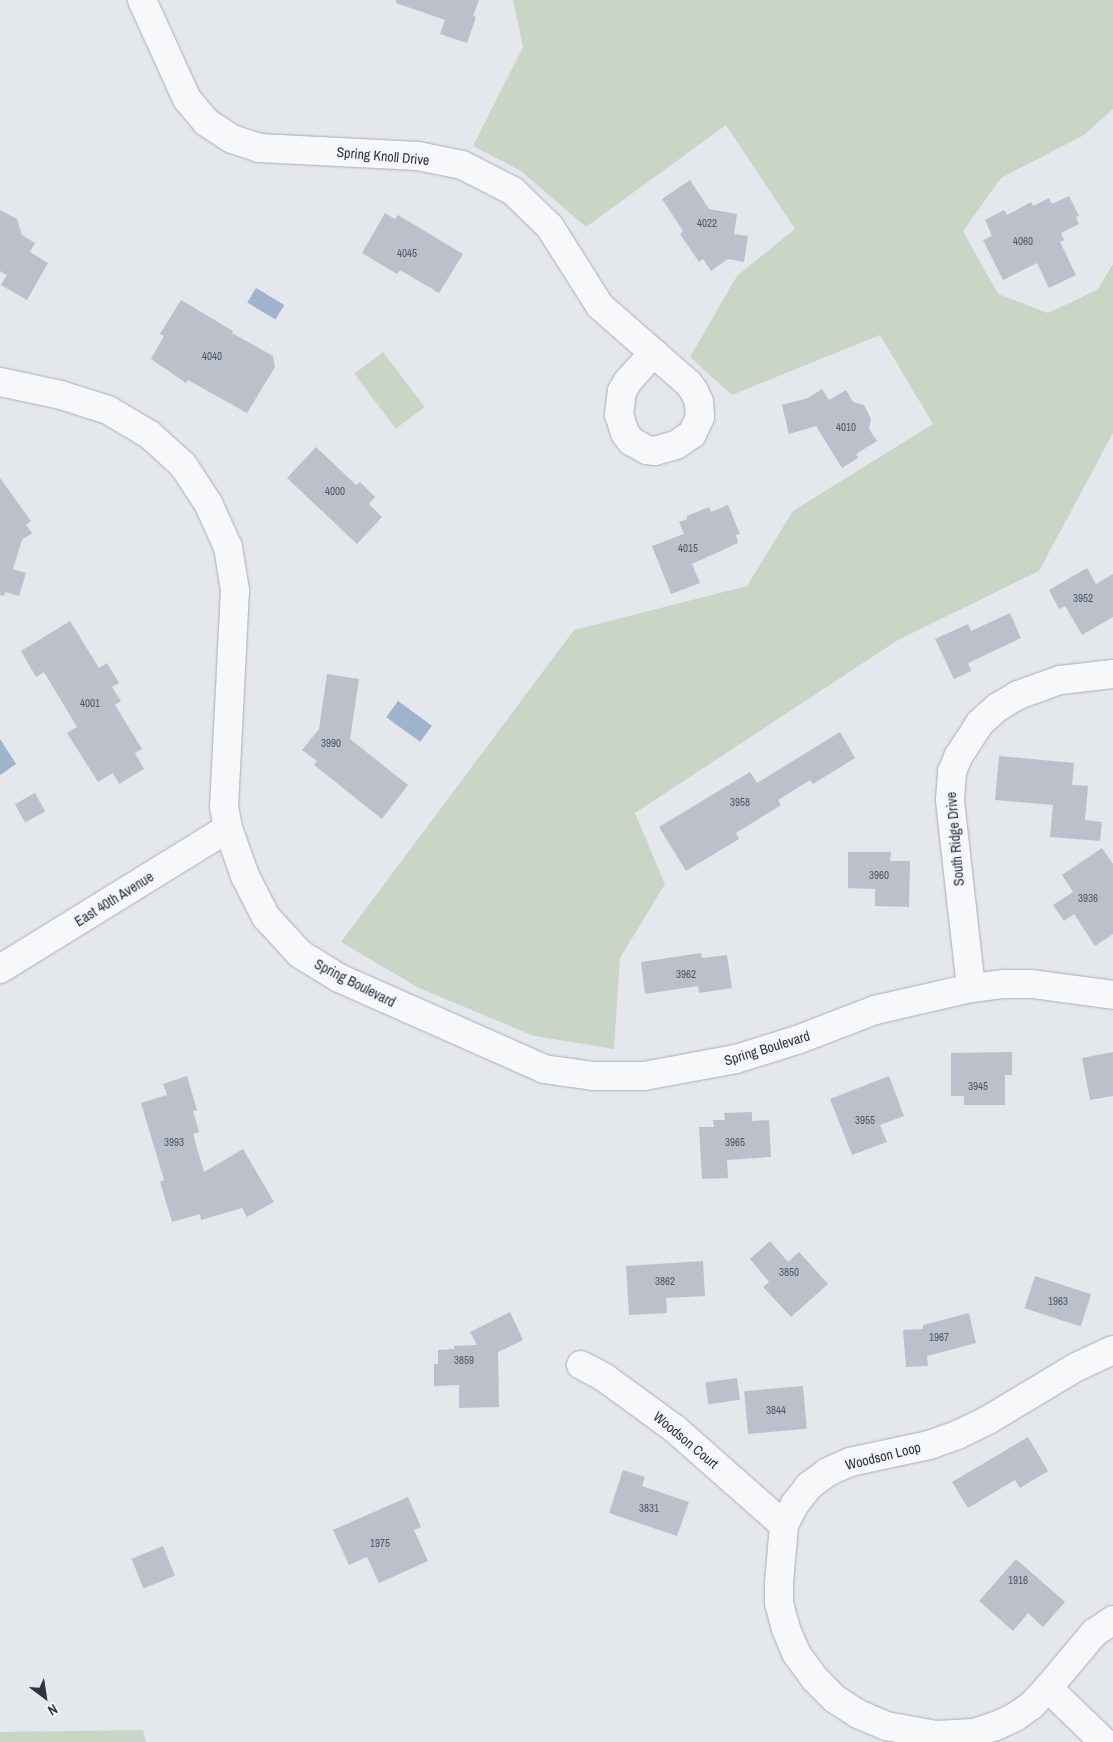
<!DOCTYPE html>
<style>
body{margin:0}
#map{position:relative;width:1113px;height:1742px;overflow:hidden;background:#e4e7ec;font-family:"Archivo Narrow",sans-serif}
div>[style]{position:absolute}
.green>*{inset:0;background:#c9d6c5;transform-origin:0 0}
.water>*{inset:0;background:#9fb4cc;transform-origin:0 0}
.building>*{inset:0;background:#bbc0ca;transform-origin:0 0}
.roads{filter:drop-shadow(0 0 1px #a9aeb7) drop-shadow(0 0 1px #a9aeb7)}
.minor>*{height:28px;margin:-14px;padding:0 14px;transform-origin:14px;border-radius:14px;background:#f7f8fa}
span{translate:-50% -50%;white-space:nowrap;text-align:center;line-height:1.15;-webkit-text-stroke:4.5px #f4f6f9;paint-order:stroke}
.number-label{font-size:11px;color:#4f5766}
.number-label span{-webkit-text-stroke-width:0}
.street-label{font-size:14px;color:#2b3445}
.north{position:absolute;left:20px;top:1672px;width:50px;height:50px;-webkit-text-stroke:4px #f4f6f9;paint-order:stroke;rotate:149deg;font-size:14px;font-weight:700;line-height:20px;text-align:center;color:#2b3445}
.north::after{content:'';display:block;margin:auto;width:18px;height:22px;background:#2b3445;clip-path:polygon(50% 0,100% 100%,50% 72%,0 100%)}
</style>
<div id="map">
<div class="green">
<i style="clip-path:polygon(513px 0,1113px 0,1113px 109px,1084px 135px,1001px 178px,963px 231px,998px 294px,1048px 313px,1097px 290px,1113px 264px,1113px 433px,1039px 571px,898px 640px,635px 813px,665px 884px,620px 958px,614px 1049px,534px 1036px,419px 988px,341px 942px,574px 630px,747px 586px,793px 511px,933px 424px,880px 335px,732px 395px,690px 357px,737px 276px,795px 229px,726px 125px,586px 227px,521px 171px,473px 146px,523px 47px)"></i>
<i style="left:383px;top:352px;width:69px;height:36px;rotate:53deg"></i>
<i style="clip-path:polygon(143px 1730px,146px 1742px,0 1742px,0 1732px)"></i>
</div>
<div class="water">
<i style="left:256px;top:288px;width:33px;height:17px;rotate:31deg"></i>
<i style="left:398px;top:701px;width:42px;height:20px;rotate:36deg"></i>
<i style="clip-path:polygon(0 739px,16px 764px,0 775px)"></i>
</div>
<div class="building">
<i style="clip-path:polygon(396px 0,479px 0,473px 16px,476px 17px,467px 43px,440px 34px,445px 20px,396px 3px)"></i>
<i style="clip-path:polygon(690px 180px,709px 209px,737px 214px,734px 234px,748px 236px,744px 262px,728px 259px,711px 271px,703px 259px,699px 262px,680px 234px,683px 231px,662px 199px)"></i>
<i style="clip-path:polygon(1069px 196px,1079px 216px,1076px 217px,1079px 224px,1061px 233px,1064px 240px,1060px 242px,1076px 275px,1049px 288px,1037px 263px,1003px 280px,983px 240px,992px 236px,985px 220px,1004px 210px,1007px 215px,1031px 202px,1033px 206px,1049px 198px,1052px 204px)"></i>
<i style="clip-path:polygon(0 210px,17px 219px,22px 235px,35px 243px,30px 252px,48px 263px,27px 300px,1px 285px,7px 275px,0 271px)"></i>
<i style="clip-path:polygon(385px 213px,395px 219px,398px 215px,463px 254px,439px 293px,400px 270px,397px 274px,362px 253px)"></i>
<i style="clip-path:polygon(181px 300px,233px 331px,232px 333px,273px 356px,275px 367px,247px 413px,188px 380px,186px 383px,151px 359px,164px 336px,160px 334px)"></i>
<i style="clip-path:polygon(822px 389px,829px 400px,846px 390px,853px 402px,864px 405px,871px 419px,869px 429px,877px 441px,856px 454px,858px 458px,842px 468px,816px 426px,789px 434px,782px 405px,808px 398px)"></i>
<i style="clip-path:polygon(316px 447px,356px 485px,360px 482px,375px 497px,369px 504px,382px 517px,357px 544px,287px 478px)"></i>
<i style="clip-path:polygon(0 478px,31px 521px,26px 525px,32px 533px,22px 540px,13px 569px,26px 573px,19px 596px,5px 592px,4px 596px,0 595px)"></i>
<i style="clip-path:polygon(728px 505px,740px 534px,736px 535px,738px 543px,692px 564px,700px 583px,671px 594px,652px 546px,684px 534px,679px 522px,687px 519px,687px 516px,709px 507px,711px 512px)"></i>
<i style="clip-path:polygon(1087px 568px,1096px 584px,1113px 574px,1113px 617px,1082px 635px,1065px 606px,1059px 609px,1049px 590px)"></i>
<i style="clip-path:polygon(1010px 613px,1021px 638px,968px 663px,971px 671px,954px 679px,935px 639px,968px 624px,971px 631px)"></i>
<i style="clip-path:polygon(70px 621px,99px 668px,107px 663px,119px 683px,112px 687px,121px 701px,115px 705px,142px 749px,135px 753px,144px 769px,119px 784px,113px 773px,98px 782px,67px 733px,77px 727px,44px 672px,36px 677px,21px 651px)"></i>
<i style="clip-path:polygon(327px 674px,359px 679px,350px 739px,408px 785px,382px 819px,314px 765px,317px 761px,302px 750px,319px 729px)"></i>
<i style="clip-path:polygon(840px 732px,855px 758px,813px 784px,810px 780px,778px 800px,781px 805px,736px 833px,739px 839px,686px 871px,659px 827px,750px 772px,757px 783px)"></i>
<i style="clip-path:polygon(999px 756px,1074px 763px,1072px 785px,1088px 786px,1085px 820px,1102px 822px,1100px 841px,1050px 837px,1053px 805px,995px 800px)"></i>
<i style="left:35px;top:793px;width:21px;height:23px;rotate:61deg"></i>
<i style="clip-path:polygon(1102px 848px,1113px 864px,1113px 934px,1095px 946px,1074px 914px,1064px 921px,1053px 905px,1073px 892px,1062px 875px)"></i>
<i style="clip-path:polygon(848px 852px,891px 852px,890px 861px,910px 861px,909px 907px,875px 906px,875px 889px,848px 888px)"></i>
<i style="clip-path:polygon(701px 953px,702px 958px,727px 955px,732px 988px,699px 993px,698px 986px,645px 994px,641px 962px)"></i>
<i style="clip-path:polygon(1012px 1052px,1012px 1075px,1005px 1075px,1005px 1105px,964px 1105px,964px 1096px,951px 1096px,951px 1053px)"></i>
<i style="clip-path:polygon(1113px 1052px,1113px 1096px,1090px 1100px,1082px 1058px)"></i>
<i style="clip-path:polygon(187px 1076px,197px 1110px,193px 1111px,199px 1132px,193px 1134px,204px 1172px,243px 1149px,274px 1202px,247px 1217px,242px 1208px,201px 1220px,200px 1214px,172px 1222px,160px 1182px,164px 1180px,141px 1103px,167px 1095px,163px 1084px)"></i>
<i style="clip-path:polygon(889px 1076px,904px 1116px,880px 1125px,887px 1142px,852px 1155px,830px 1099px)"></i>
<i style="clip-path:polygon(752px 1112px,752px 1121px,769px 1120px,771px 1157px,727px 1160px,728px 1178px,702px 1179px,699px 1127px,714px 1127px,713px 1120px,725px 1120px,724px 1113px)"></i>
<i style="clip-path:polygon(770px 1241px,788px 1262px,799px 1252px,828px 1284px,791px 1317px,763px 1287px,769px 1282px,750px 1259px)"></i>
<i style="clip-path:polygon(703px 1261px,705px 1296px,666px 1298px,667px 1313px,629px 1315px,626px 1266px)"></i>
<i style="left:1035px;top:1276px;width:59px;height:34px;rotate:18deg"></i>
<i style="clip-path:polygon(510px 1312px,523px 1340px,498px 1352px,499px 1407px,459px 1408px,459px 1385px,434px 1386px,434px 1364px,438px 1364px,438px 1350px,454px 1349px,454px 1346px,477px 1345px,470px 1332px)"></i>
<i style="clip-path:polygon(969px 1313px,976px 1343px,927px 1356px,928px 1366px,906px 1367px,903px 1330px,923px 1329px,923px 1325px)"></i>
<i style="left:737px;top:1378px;width:22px;height:32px;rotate:82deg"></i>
<i style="left:803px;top:1386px;width:43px;height:59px;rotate:85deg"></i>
<i style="clip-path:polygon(1028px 1437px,1048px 1471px,1020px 1488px,1015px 1480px,968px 1508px,952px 1482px)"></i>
<i style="clip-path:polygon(623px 1470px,645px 1477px,642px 1486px,689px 1502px,677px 1536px,609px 1513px)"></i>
<i style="clip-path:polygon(408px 1497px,421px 1527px,414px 1530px,428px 1561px,379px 1583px,367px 1557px,349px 1565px,333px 1530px)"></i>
<i style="left:163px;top:1546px;width:32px;height:34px;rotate:68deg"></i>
<i style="clip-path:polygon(1016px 1559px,1065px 1602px,1043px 1627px,1028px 1613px,1013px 1631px,979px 1601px)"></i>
</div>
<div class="roads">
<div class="minor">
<i style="left:142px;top:0;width:109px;rotate:65.6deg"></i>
<i style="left:187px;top:99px;width:30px;rotate:50deg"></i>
<i style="left:206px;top:122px;width:31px;rotate:33deg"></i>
<i style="left:232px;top:139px;width:28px;rotate:18deg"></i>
<i style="left:259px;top:148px;width:159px;rotate:2.9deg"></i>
<i style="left:418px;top:156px;width:45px;rotate:11.6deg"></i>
<i style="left:462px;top:165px;width:57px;rotate:27deg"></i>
<i style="left:513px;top:191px;width:52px;rotate:44.2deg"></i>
<i style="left:550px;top:227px;width:93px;rotate:57.7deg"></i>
<i style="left:600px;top:306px;width:118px;rotate:41.2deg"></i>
<i style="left:689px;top:384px;width:9px;rotate:54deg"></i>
<i style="left:694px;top:391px;width:12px;rotate:66deg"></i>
<i style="left:699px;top:402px;width:15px;rotate:86deg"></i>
<i style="left:700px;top:417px;width:19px;rotate:115deg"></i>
<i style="left:692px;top:434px;width:19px;rotate:145deg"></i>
<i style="left:676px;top:445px;width:22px;rotate:164deg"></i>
<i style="left:655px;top:451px;width:8px;rotate:-173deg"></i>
<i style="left:647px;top:450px;width:18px;rotate:-151deg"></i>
<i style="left:631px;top:441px;width:10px;rotate:-127deg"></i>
<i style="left:625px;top:433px;width:19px;rotate:-108deg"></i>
<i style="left:619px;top:415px;width:24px;rotate:-83deg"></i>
<i style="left:622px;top:391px;width:12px;rotate:-59deg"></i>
<i style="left:628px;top:381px;width:38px;rotate:-48deg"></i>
<i style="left:0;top:382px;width:62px;rotate:12deg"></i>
<i style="left:61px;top:395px;width:49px;rotate:17.7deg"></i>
<i style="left:108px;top:410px;width:49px;rotate:30.8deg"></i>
<i style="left:150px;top:435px;width:45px;rotate:42.3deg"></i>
<i style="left:183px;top:465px;width:45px;rotate:56.7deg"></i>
<i style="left:208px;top:503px;width:48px;rotate:65.6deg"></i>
<i style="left:228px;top:547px;width:44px;rotate:80.8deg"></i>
<i style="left:235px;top:590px;width:217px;rotate:92.9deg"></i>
<i style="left:224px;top:807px;width:21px;rotate:79deg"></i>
<i style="left:228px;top:828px;width:51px;rotate:70.5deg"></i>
<i style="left:245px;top:876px;width:46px;rotate:62.9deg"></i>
<i style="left:266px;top:917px;width:50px;rotate:47.4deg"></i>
<i style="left:300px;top:954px;width:46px;rotate:31.6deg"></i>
<i style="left:339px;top:978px;width:224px;rotate:23.9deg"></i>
<i style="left:544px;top:1069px;width:49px;rotate:8.1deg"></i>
<i style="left:593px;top:1076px;width:51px"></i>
<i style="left:644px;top:1076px;width:94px;rotate:-10.5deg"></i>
<i style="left:736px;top:1059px;width:64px;rotate:-17.3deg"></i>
<i style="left:797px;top:1040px;width:84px;rotate:-21deg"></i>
<i style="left:875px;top:1010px;width:98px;rotate:-12.9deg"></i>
<i style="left:971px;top:988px;width:34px;rotate:-7deg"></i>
<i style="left:1005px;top:984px;width:27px"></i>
<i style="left:1032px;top:984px;width:82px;rotate:7.7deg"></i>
<i style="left:0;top:969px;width:268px;rotate:-31.7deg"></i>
<i style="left:971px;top:988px;width:189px;rotate:-96.4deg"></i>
<i style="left:950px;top:800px;width:28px;rotate:-86deg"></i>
<i style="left:952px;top:772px;width:16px;rotate:-68deg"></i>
<i style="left:958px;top:757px;width:40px;rotate:-57.1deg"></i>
<i style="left:980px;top:723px;width:24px;rotate:-42deg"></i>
<i style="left:998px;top:707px;width:23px;rotate:-31deg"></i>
<i style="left:1018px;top:695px;width:45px;rotate:-19.7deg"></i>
<i style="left:1060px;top:680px;width:53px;rotate:-6.5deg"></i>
<i style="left:1113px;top:1350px;width:38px;rotate:155deg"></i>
<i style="left:1078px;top:1366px;width:105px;rotate:149deg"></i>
<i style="left:988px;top:1420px;width:34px;rotate:154deg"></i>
<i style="left:957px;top:1435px;width:30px;rotate:160deg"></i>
<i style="left:929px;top:1445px;width:81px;rotate:167.9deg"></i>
<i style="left:850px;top:1462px;width:24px;rotate:156deg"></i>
<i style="left:828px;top:1472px;width:24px;rotate:144deg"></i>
<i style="left:809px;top:1486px;width:23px;rotate:128deg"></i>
<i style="left:795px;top:1504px;width:24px;rotate:118deg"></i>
<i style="left:784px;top:1525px;width:58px;rotate:94.9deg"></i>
<i style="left:779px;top:1583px;width:20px;rotate:90deg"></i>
<i style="left:779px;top:1603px;width:27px;rotate:75deg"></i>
<i style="left:786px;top:1629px;width:26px;rotate:67deg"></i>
<i style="left:796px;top:1653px;width:32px;rotate:54deg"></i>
<i style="left:815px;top:1679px;width:28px;rotate:45deg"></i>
<i style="left:835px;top:1699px;width:27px;rotate:33deg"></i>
<i style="left:858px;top:1714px;width:30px;rotate:23deg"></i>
<i style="left:886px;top:1726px;width:51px;rotate:10.2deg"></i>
<i style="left:936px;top:1735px;width:38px;rotate:-3deg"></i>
<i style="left:974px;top:1733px;width:23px;rotate:-18deg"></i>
<i style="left:996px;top:1726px;width:21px;rotate:-25deg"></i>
<i style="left:1015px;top:1717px;width:19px;rotate:-35deg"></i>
<i style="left:1031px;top:1706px;width:25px;rotate:-47deg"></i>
<i style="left:1048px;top:1688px;width:72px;rotate:-50.1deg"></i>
<i style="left:1094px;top:1633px;width:23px;rotate:-34deg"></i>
<i style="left:581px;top:1365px;width:27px;rotate:28deg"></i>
<i style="left:605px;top:1378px;width:87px;rotate:36.1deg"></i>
<i style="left:675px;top:1429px;width:145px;rotate:41.4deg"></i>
<i style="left:1048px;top:1688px;width:78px;rotate:44deg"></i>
</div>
</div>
<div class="number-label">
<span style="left:707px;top:223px">4022</span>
<span style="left:1023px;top:241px">4060</span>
<span style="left:407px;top:253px">4045</span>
<span style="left:212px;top:356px">4040</span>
<span style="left:846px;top:427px">4010</span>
<span style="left:335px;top:491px">4000</span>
<span style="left:688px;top:548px">4015</span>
<span style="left:1083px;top:598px">3952</span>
<span style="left:90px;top:703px">4001</span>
<span style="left:331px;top:743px">3990</span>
<span style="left:740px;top:802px">3958</span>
<span style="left:879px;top:875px">3960</span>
<span style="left:1088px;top:898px">3936</span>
<span style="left:686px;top:974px">3962</span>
<span style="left:978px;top:1086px">3945</span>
<span style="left:865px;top:1120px">3955</span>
<span style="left:174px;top:1142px">3993</span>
<span style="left:735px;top:1142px">3965</span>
<span style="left:789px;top:1272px">3850</span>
<span style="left:665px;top:1281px">3862</span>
<span style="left:1058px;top:1301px">1963</span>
<span style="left:939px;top:1337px">1967</span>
<span style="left:464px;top:1360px">3859</span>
<span style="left:776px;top:1410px">3844</span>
<span style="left:649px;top:1508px">3831</span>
<span style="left:380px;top:1543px">1975</span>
<span style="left:1018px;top:1580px">1916</span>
</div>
<div class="street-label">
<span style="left:383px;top:156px;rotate:5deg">Spring Knoll Drive</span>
<span style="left:955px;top:839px;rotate:-95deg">South Ridge Drive</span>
<span style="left:114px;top:899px;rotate:-32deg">East 40th Avenue</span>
<span style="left:355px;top:983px;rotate:27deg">Spring Boulevard</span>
<span style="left:767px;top:1048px;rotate:-17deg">Spring Boulevard</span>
<span style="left:686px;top:1440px;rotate:40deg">Woodson Court</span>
<span style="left:883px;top:1456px;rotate:-14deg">Woodson Loop</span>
</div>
<div class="north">N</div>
</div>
